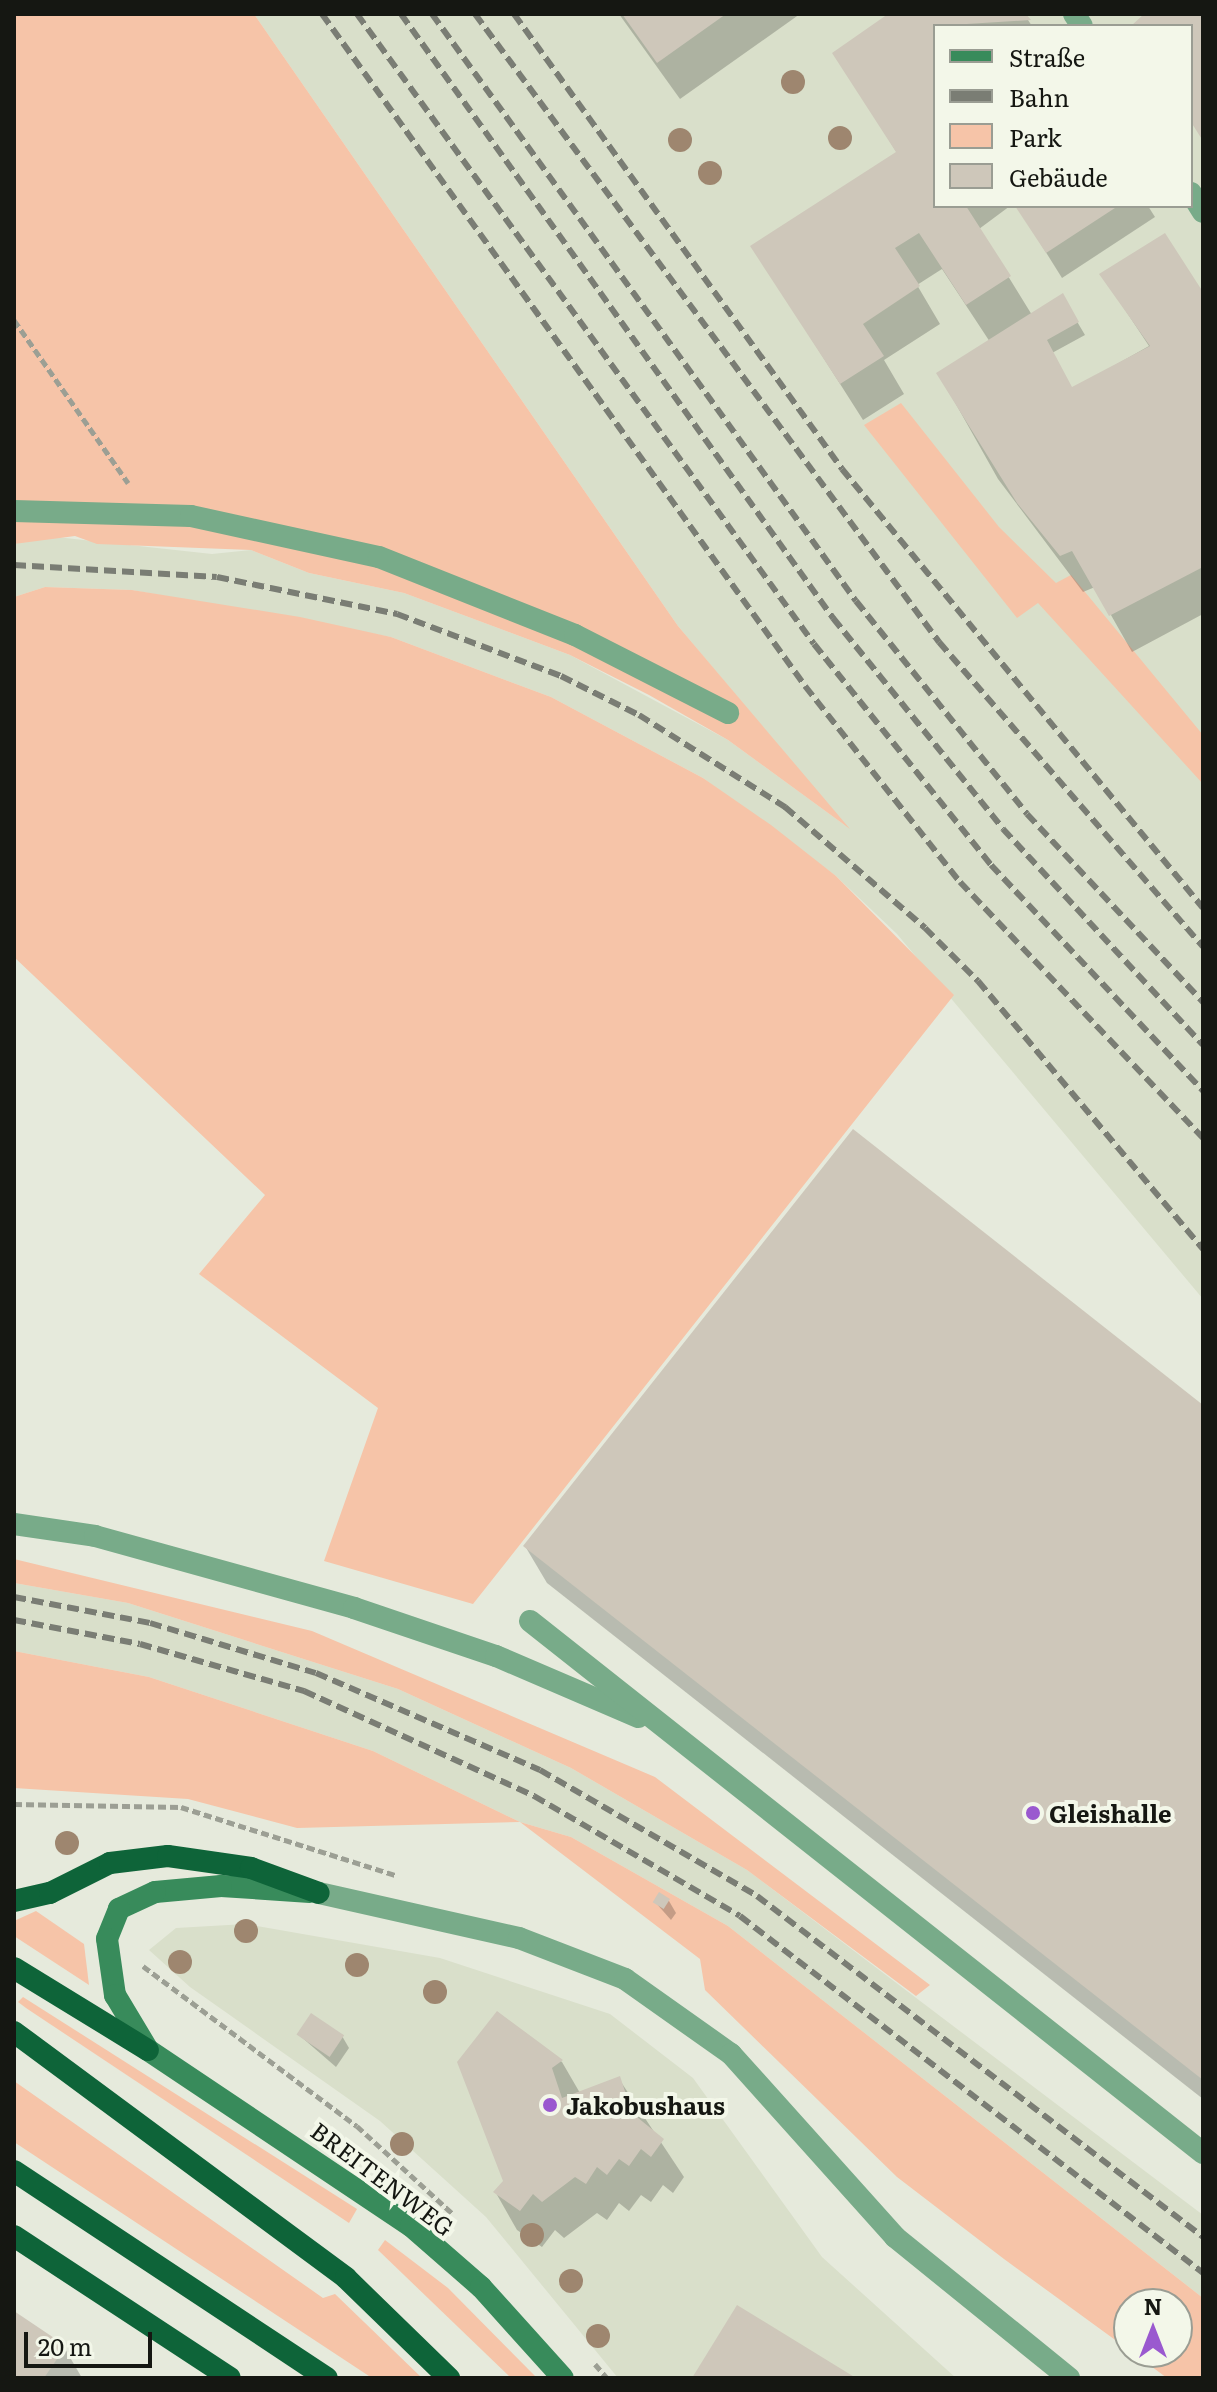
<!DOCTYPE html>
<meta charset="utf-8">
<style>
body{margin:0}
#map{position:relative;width:1217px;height:2392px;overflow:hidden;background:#e6eadc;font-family:Literata,serif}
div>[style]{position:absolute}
.built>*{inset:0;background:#d9dfca}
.green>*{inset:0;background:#f6c4a8}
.shadow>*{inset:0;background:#0003}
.building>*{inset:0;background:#cec7ba;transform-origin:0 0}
.path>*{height:5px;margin-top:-2.5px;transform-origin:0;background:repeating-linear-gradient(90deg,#9c9f94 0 8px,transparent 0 12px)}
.service>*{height:22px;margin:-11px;padding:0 11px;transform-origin:11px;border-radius:11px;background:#78ab89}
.minor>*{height:22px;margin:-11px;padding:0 11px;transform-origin:11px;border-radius:11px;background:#78ab89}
.tertiary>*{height:22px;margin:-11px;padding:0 11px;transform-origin:11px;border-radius:11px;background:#78ab89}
.secondary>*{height:22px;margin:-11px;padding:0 11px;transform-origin:11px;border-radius:11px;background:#388b5b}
.trunk>*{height:22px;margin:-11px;padding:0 11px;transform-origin:11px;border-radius:11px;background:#0e6439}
.rail>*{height:6px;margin-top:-3px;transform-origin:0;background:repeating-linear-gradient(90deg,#7a7d74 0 12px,transparent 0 18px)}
.trees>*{width:24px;height:24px;margin:-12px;border-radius:50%;background:#9e866f}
.dots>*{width:22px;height:22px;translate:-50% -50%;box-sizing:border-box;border:4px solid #f3f7e9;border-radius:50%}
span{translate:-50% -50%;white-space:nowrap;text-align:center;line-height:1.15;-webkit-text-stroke:8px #f3f7e9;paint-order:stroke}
.poi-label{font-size:24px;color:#151712;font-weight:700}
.left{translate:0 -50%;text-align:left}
.street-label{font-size:24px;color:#151712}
.frame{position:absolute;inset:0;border:16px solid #151712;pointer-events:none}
.legend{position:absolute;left:933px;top:24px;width:260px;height:184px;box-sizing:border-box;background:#f3f7e9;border:2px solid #9a9d93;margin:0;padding:10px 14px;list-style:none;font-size:24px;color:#151712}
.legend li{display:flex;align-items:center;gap:16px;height:40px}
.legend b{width:40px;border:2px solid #9a9d93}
.north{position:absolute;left:1113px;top:2288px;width:80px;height:80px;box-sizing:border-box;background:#f3f7e9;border:2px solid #9a9d93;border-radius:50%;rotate:0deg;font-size:22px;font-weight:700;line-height:32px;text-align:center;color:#151712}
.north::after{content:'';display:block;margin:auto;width:28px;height:36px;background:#9a59cf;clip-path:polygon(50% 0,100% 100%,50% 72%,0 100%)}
.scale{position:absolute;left:24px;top:2332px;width:128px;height:36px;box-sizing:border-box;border:4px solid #151712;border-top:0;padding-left:10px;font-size:24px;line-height:28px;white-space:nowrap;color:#151712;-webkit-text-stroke:6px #f3f7e9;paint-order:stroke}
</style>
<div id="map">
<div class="built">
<i style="clip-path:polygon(evenodd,254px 14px,1203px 14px,1203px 1299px,897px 934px,836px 876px,703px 778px,551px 697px,391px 637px,132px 590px,45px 587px,14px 597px,14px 544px,47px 536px,212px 554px,251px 550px,309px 573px,404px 593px,570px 655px,728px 740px,846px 826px,678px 626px,254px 14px,935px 26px,1191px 26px,1191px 206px,935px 206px,935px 26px)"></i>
<i style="clip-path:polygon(14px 1583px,128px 1603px,398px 1689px,571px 1768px,747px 1870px,1203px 2215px,1203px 2298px,728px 1926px,571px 1837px,520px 1822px,373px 1751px,149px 1677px,14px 1651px)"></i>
<i style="clip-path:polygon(246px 1924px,440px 1958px,610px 2014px,693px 2078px,822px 2257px,956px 2378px,618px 2378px,486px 2217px,380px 2121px,190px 1987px,149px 1950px,176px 1928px)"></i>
</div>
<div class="green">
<i style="clip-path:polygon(14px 14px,254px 14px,678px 626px,850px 829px,728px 740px,649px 695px,570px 655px,404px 593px,309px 573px,251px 550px,97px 544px,75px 536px,14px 544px)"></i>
<i style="clip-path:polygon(901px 403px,999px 527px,1056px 583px,1071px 575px,1203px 735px,1203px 784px,1038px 603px,1017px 618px,864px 425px)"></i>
<i style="clip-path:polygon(45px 587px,132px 590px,300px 617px,391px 637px,551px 697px,703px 778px,771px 825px,836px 876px,954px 995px,473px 1604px,324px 1561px,378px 1408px,199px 1274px,265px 1195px,14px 957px,14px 597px)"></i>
<i style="clip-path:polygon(14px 1559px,312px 1631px,655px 1777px,930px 1985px,916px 1996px,747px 1870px,571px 1768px,398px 1689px,128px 1603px,14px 1583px)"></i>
<i style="clip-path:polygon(14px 1651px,149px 1677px,373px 1751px,520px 1822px,571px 1837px,728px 1926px,1203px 2298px,1203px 2378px,1167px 2378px,1132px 2352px,1177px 2352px,1177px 2304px,1129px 2304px,1129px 2350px,1004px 2259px,897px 2177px,705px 1990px,700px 1959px,520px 1822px,297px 1828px,188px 1799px,14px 1788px)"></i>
<i style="clip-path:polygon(36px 1911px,84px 1944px,89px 1985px,14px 1936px,14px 1921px)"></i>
<i style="clip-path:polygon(23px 1997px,357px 2209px,349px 2223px,26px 2008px,18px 2002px)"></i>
<i style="clip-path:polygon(14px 2081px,323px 2298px,335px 2294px,422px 2378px,372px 2378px,14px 2142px)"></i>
<i style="clip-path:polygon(385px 2240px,448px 2288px,537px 2378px,511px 2378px,378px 2250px)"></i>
</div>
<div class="shadow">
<i style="clip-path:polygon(619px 14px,800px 14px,680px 99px)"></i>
<i style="clip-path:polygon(891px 14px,1024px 14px,1032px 26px,935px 26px,935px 206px,1010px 206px,979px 229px,1032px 315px,1069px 308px,1085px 335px,1052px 353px,1071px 390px,1149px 346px,1102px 275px,1203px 296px,1203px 614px,1132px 652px,1095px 587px,1083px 592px,998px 479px,939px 374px,990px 342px,942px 269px,917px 285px,940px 324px,884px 360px,904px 394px,863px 420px,753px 247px,897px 153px,835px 53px)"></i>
<i style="clip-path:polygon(1017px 206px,1148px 206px,1155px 217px,1062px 278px)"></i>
<i style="clip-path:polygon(1203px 1407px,1203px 2099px,547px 1583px,525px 1546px)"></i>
<i style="clip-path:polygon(669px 1901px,676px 1913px,671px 1920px,655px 1902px)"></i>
<i style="clip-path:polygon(497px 2014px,562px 2062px,580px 2093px,619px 2079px,684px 2177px,673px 2193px,663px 2185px,651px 2202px,641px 2195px,629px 2211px,619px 2203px,607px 2220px,597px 2213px,564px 2238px,555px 2230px,542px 2247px,517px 2230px,496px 2193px,505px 2181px)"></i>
<i style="clip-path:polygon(299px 2035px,342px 2036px,349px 2048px,336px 2067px)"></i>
<i style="clip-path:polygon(14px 2313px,64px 2347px,82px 2378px,14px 2378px)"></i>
</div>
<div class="building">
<i style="clip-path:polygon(622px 14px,726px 14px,657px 63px)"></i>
<i style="clip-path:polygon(888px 14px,1026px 14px,1031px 20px,935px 26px,935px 206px,966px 206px,1011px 276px,966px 305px,919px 233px,895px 248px,920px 286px,863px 324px,884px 356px,840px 384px,750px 246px,896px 152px,832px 53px)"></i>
<i style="clip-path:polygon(1144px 14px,1203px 14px,1203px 141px,1191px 122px,1191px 26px,1131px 26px)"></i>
<i style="clip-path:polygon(1015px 206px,1118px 206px,1046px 253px)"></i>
<i style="clip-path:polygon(1165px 233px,1203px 292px,1203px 567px,1109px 616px,1072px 551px,1060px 556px,1017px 503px,936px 373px,1063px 293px,1079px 322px,1047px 340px,1072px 387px,1150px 346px,1099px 274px)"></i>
<i style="clip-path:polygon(853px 1129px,1203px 1405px,1203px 2080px,523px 1546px)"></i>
<i style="left:659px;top:1892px;width:13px;height:12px;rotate:32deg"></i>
<i style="clip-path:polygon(497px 2011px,563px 2060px,552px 2068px,562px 2098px,620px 2076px,632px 2113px,664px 2139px,651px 2157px,641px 2149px,629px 2166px,619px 2159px,607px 2175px,597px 2167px,586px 2184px,575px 2177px,542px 2202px,533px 2194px,520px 2211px,493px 2192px,503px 2181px,457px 2062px)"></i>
<i style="left:311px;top:2013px;width:40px;height:26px;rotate:34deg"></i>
<i style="clip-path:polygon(737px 2305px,856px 2378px,692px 2378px)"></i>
<i style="clip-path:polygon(14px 2311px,66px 2346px,44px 2378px,14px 2378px)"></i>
</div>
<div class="path">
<i style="left:14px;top:320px;width:199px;rotate:55deg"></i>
<i style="left:14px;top:1804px;width:167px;rotate:1deg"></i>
<i style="left:181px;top:1807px;width:225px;rotate:17.6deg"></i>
<i style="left:143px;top:1966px;width:267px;rotate:36.8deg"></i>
<i style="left:357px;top:2126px;width:130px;rotate:42.5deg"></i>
<i style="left:595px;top:2364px;width:18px;rotate:49deg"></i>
</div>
<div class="service">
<i style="left:14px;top:511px;width:177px;rotate:1.6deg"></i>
<i style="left:191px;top:516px;width:192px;rotate:12.3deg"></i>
<i style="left:379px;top:557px;width:211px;rotate:21.7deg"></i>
<i style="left:575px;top:635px;width:172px;rotate:27deg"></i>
<i style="left:14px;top:1524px;width:82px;rotate:8.4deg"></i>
<i style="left:95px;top:1536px;width:269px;rotate:15.5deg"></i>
<i style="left:354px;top:1608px;width:150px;rotate:18.7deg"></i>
<i style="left:496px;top:1656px;width:155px;rotate:23.2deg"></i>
<i style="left:530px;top:1621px;width:858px;rotate:38.33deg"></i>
</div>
<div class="minor">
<i style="left:1074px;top:14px;width:14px;rotate:56deg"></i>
<i style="left:1191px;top:193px;width:22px;rotate:58deg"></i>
</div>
<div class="tertiary">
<i style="left:319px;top:1893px;width:205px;rotate:12.7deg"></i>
<i style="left:519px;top:1938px;width:114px;rotate:21.1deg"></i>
<i style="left:625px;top:1979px;width:130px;rotate:35.3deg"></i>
<i style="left:731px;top:2054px;width:246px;rotate:48.1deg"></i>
<i style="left:895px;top:2237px;width:224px;rotate:39deg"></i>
</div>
<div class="secondary">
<i style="left:310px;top:1892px;width:89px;rotate:-176.1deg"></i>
<i style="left:221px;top:1886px;width:66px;rotate:174.8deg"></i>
<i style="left:155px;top:1892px;width:40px;rotate:155deg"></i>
<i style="left:119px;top:1909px;width:32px;rotate:112deg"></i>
<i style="left:107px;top:1939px;width:57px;rotate:81.9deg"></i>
<i style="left:115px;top:1995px;width:64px;rotate:59deg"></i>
<i style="left:148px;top:2050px;width:316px;rotate:33.8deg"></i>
<i style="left:411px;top:2226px;width:93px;rotate:41.1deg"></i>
<i style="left:481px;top:2287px;width:122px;rotate:48deg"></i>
</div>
<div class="trunk">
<i style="left:14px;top:1901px;width:37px;rotate:-13deg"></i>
<i style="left:50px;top:1893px;width:67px;rotate:-26.6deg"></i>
<i style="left:110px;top:1863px;width:58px;rotate:-6.9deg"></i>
<i style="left:168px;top:1856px;width:84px;rotate:8.2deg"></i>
<i style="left:251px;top:1868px;width:72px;rotate:20.2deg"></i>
<i style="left:14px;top:1968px;width:157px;rotate:31.5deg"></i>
<i style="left:14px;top:2032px;width:413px;rotate:36.5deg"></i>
<i style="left:346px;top:2278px;width:144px;rotate:44.2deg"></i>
<i style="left:14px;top:2171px;width:375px;rotate:33.5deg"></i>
<i style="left:14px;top:2236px;width:258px;rotate:33.3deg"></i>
</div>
<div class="rail">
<i style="left:322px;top:14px;width:828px;rotate:54.29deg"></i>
<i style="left:805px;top:686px;width:250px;rotate:51.7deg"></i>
<i style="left:960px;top:882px;width:353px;rotate:46.5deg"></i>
<i style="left:357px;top:14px;width:778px;rotate:54.04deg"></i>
<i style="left:814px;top:644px;width:283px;rotate:51.3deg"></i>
<i style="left:991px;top:865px;width:310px;rotate:46.8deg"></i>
<i style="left:401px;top:14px;width:743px;rotate:54.43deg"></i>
<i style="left:833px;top:618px;width:271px;rotate:51.1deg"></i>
<i style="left:1003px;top:829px;width:294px;rotate:47.2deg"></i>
<i style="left:432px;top:14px;width:724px;rotate:54.16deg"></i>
<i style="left:856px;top:601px;width:273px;rotate:51.2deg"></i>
<i style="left:1027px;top:814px;width:258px;rotate:46.9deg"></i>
<i style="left:475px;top:14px;width:781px;rotate:53.54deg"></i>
<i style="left:939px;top:642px;width:403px;rotate:49.1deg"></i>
<i style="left:514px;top:14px;width:561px;rotate:54.21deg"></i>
<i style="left:842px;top:469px;width:568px;rotate:50.57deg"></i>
<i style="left:14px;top:565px;width:203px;rotate:3.4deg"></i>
<i style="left:217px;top:577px;width:184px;rotate:11.6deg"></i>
<i style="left:397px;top:614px;width:175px;rotate:20.7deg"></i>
<i style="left:561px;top:676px;width:87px;rotate:26.6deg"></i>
<i style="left:639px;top:715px;width:173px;rotate:32.2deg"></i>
<i style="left:785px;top:807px;width:185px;rotate:40.8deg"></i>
<i style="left:925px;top:928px;width:75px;rotate:45deg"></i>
<i style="left:978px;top:981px;width:350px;rotate:50deg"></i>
<i style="left:14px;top:1597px;width:138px;rotate:10.8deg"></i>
<i style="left:150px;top:1623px;width:173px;rotate:16.8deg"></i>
<i style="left:316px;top:1673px;width:244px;rotate:23.4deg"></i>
<i style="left:540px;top:1770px;width:251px;rotate:30.1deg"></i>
<i style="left:757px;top:1896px;width:561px;rotate:37.4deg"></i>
<i style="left:14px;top:1620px;width:128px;rotate:10.8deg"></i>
<i style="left:140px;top:1644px;width:171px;rotate:16deg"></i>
<i style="left:304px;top:1691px;width:253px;rotate:24.5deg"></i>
<i style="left:534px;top:1796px;width:238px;rotate:30.2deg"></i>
<i style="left:740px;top:1916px;width:585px;rotate:37.63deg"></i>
</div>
<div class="trees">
<i style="left:793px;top:82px"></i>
<i style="left:840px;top:138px"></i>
<i style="left:680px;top:140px"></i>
<i style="left:710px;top:173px"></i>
<i style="left:67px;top:1843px"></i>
<i style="left:246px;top:1931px"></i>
<i style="left:180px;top:1962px"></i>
<i style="left:357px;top:1965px"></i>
<i style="left:435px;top:1992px"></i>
<i style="left:402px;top:2144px"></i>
<i style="left:532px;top:2235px"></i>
<i style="left:571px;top:2281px"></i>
<i style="left:598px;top:2336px"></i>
</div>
<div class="dots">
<i style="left:1033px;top:1813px;background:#9a59cf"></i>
<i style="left:550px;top:2105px;background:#9a59cf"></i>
</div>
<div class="poi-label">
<span class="left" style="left:1049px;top:1813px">Gleishalle</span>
<span class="left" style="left:566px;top:2105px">Jakobushaus</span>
</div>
<div class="street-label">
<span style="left:383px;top:2178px;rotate:37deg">BREITENWEG</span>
</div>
<div class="frame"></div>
<ul class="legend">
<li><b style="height:10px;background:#388b5b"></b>Straße</li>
<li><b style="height:10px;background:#7a7d74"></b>Bahn</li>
<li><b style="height:22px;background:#f6c4a8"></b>Park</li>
<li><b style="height:22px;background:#cec7ba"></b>Gebäude</li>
</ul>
<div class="north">N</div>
<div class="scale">20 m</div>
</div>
